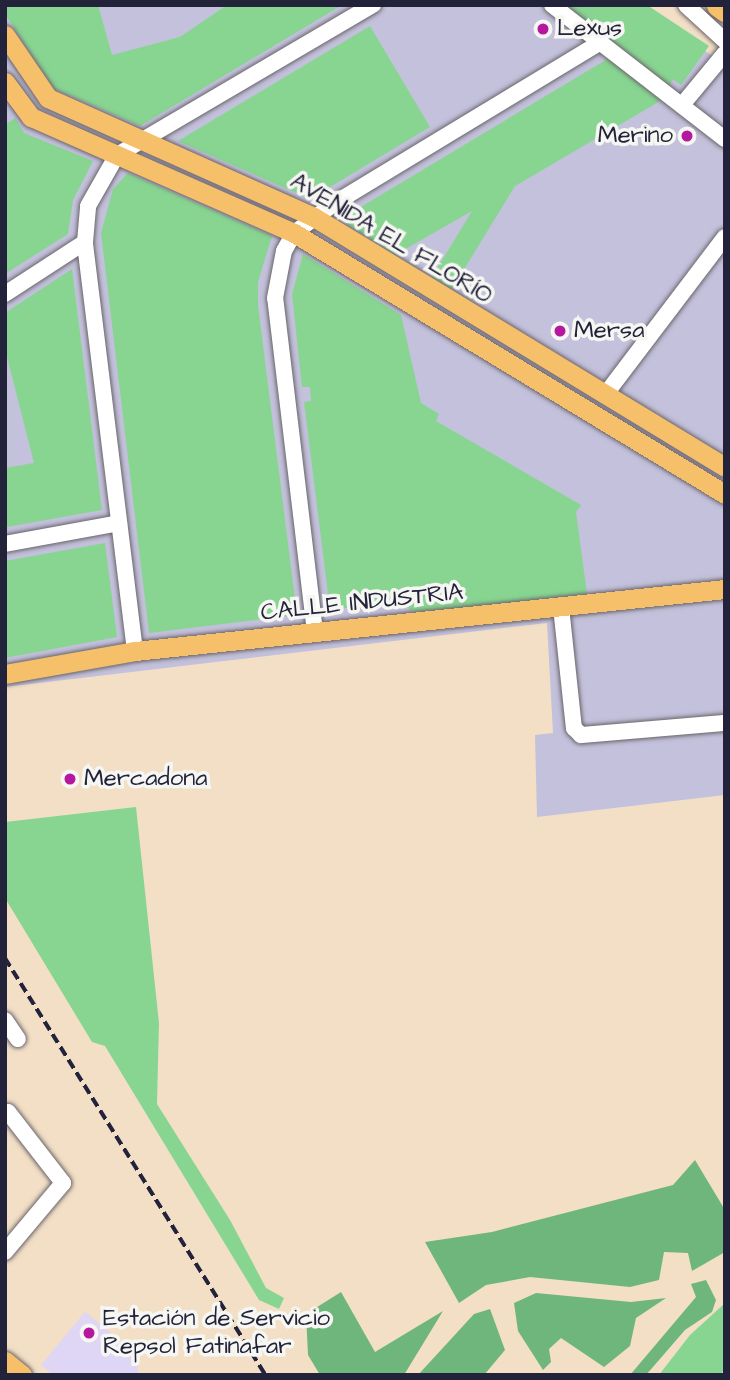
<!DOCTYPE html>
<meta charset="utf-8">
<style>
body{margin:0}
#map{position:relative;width:730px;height:1380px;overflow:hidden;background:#f2dfc5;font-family:"Architects Daughter",sans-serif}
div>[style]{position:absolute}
.built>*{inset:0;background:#dfd5f5}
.industrial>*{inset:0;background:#c3c1db}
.green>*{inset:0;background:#88d592}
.forest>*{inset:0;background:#6eb67c}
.roads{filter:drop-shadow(0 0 2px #6b646b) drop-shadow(0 0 2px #6b646b)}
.minor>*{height:16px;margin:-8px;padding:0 8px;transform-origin:8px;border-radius:8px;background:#fff}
.major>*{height:19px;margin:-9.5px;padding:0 9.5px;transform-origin:9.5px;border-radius:9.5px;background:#f6c06b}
.highway>*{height:23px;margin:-11.5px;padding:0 11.5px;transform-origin:11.5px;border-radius:11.5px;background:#f6c06b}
.rail>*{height:3.5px;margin-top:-1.75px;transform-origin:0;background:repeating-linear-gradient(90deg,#22223b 0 10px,transparent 0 15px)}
.dots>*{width:19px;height:19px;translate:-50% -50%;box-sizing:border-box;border:4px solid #f6f6f2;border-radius:50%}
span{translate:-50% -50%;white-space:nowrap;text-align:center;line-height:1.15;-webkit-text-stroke:7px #f6f6f2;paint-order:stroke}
.poi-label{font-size:24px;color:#22223b}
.left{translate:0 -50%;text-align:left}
.right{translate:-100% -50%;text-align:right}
.street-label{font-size:24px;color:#22223b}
.frame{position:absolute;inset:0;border:7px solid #22223b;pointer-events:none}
</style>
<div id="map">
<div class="built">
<i style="clip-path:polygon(85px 1312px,137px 1354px,138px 1375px,53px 1375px,41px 1365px)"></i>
</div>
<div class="industrial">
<i style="clip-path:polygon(5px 5px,635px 5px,725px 64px,725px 795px,537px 817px,535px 735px,553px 733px,547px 623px,5px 687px)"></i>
</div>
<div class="green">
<i style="clip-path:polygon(5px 5px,98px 5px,112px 55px,180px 37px,227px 5px,342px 5px,140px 126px,53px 88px,5px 14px)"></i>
<i style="clip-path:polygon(562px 5px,647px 5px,709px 46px,681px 85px,673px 79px,669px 86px)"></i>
<i style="clip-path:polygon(370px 26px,430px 127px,310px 199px,178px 141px)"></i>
<i style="clip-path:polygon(609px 58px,662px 100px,515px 186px,452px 289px,432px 277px,472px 211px,395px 255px,344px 222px,344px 217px)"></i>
<i style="clip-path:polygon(15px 118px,24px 133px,93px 161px,73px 200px,68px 234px,5px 274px,5px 125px)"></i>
<i style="clip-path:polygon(128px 173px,272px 236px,258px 282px,258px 305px,297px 615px,149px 633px,101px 233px,113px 189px)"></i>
<i style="clip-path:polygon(303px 254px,401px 315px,421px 403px,439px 414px,436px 421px,581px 505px,576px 512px,587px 594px,427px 612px,409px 611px,408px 600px,330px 610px,304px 402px,311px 401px,310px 387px,302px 387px,292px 294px)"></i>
<i style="clip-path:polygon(72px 269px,102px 510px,7px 527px,5px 468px,34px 463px,5px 349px,5px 313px)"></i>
<i style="clip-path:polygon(105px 543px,117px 637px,5px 658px,5px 561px)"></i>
<i style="clip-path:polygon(136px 807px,159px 1023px,157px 1104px,230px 1220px,266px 1288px,284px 1298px,279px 1309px,259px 1300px,105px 1046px,92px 1042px,5px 898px,5px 822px)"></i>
<i style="clip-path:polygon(725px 1303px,725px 1369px,720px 1375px,659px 1375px,690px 1335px)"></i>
</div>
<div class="forest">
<i style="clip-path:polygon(695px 1160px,725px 1210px,725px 1252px,692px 1271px,688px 1253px,664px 1252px,659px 1280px,630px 1287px,530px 1277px,486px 1285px,459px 1303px,425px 1242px,492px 1232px,673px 1185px)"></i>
<i style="clip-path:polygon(706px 1280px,716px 1300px,712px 1312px,685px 1330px,646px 1375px,630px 1375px,696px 1297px,691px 1284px)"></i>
<i style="clip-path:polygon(341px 1292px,375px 1352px,443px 1311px,404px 1375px,320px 1375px,308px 1355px,306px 1314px)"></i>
<i style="clip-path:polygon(536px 1293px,631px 1302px,666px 1298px,636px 1318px,630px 1346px,604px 1367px,561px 1338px,549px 1349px,551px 1362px,543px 1370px,518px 1331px,514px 1303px)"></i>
<i style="clip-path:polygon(490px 1309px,505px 1350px,484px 1375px,418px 1375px,474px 1314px)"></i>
</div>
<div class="roads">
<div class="minor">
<i style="left:552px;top:5px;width:219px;rotate:37.8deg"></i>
<i style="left:686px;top:5px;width:53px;rotate:42.7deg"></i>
<i style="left:682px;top:105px;width:67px;rotate:-50.4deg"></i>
<i style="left:5px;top:294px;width:95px;rotate:-33deg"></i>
<i style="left:605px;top:395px;width:198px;rotate:-52.8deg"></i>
<i style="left:5px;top:544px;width:116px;rotate:-10.4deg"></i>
<i style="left:561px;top:607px;width:122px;rotate:83.9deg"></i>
<i style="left:574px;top:728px;width:10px;rotate:45deg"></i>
<i style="left:581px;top:735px;width:144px;rotate:-4.8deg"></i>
<i style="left:315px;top:632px;width:336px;rotate:-96.8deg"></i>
<i style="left:275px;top:298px;width:48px;rotate:-79.2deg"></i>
<i style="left:284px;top:251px;width:21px;rotate:-61deg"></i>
<i style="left:294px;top:233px;width:51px;rotate:-36.2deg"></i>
<i style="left:335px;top:203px;width:311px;rotate:-31.2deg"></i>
<i style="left:135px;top:651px;width:412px;rotate:-97deg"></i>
<i style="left:85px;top:242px;width:36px;rotate:-85deg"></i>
<i style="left:88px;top:206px;width:59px;rotate:-60.4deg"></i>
<i style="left:117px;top:155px;width:297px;rotate:-30.4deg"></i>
<i style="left:5px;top:1020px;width:23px;rotate:56deg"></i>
<i style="left:5px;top:1115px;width:4px;rotate:-45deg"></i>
<i style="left:8px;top:1112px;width:90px;rotate:52.2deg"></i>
<i style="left:63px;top:1183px;width:90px;rotate:130deg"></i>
</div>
<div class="major">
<i style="left:5px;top:35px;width:76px;rotate:55.7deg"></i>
<i style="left:48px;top:98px;width:291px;rotate:24.1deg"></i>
<i style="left:314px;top:217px;width:481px;rotate:31.3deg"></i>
<i style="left:5px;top:82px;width:44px;rotate:53.4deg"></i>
<i style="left:31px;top:117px;width:287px;rotate:23.8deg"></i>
<i style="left:294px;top:233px;width:504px;rotate:31.2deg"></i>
<i style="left:5px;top:674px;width:132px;rotate:-10deg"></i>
<i style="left:135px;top:651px;width:593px;rotate:-6deg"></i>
<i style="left:5px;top:1361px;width:22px;rotate:39deg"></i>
</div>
<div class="highway">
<i style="left:718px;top:5px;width:9px;rotate:36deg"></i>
</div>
</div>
<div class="rail">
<i style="left:5px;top:958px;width:492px;rotate:58deg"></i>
</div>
<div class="dots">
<i style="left:543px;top:29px;background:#b5179e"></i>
<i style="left:687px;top:136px;background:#b5179e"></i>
<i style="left:560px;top:331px;background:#b5179e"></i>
<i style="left:70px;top:779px;background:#b5179e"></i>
<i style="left:89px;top:1333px;background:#b5179e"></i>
</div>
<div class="poi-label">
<span class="left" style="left:557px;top:29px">Lexus</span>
<span class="right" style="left:673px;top:136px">Merino</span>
<span class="left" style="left:574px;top:331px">Mersa</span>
<span class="left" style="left:84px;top:779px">Mercadona</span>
<span class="left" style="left:103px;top:1333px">Estación de Servicio<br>Repsol Fatinafar</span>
</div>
<div class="street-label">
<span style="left:391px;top:239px;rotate:31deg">AVENIDA EL FLORÍO</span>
<span style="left:362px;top:603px;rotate:-6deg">CALLE INDUSTRIA</span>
</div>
<div class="frame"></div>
</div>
